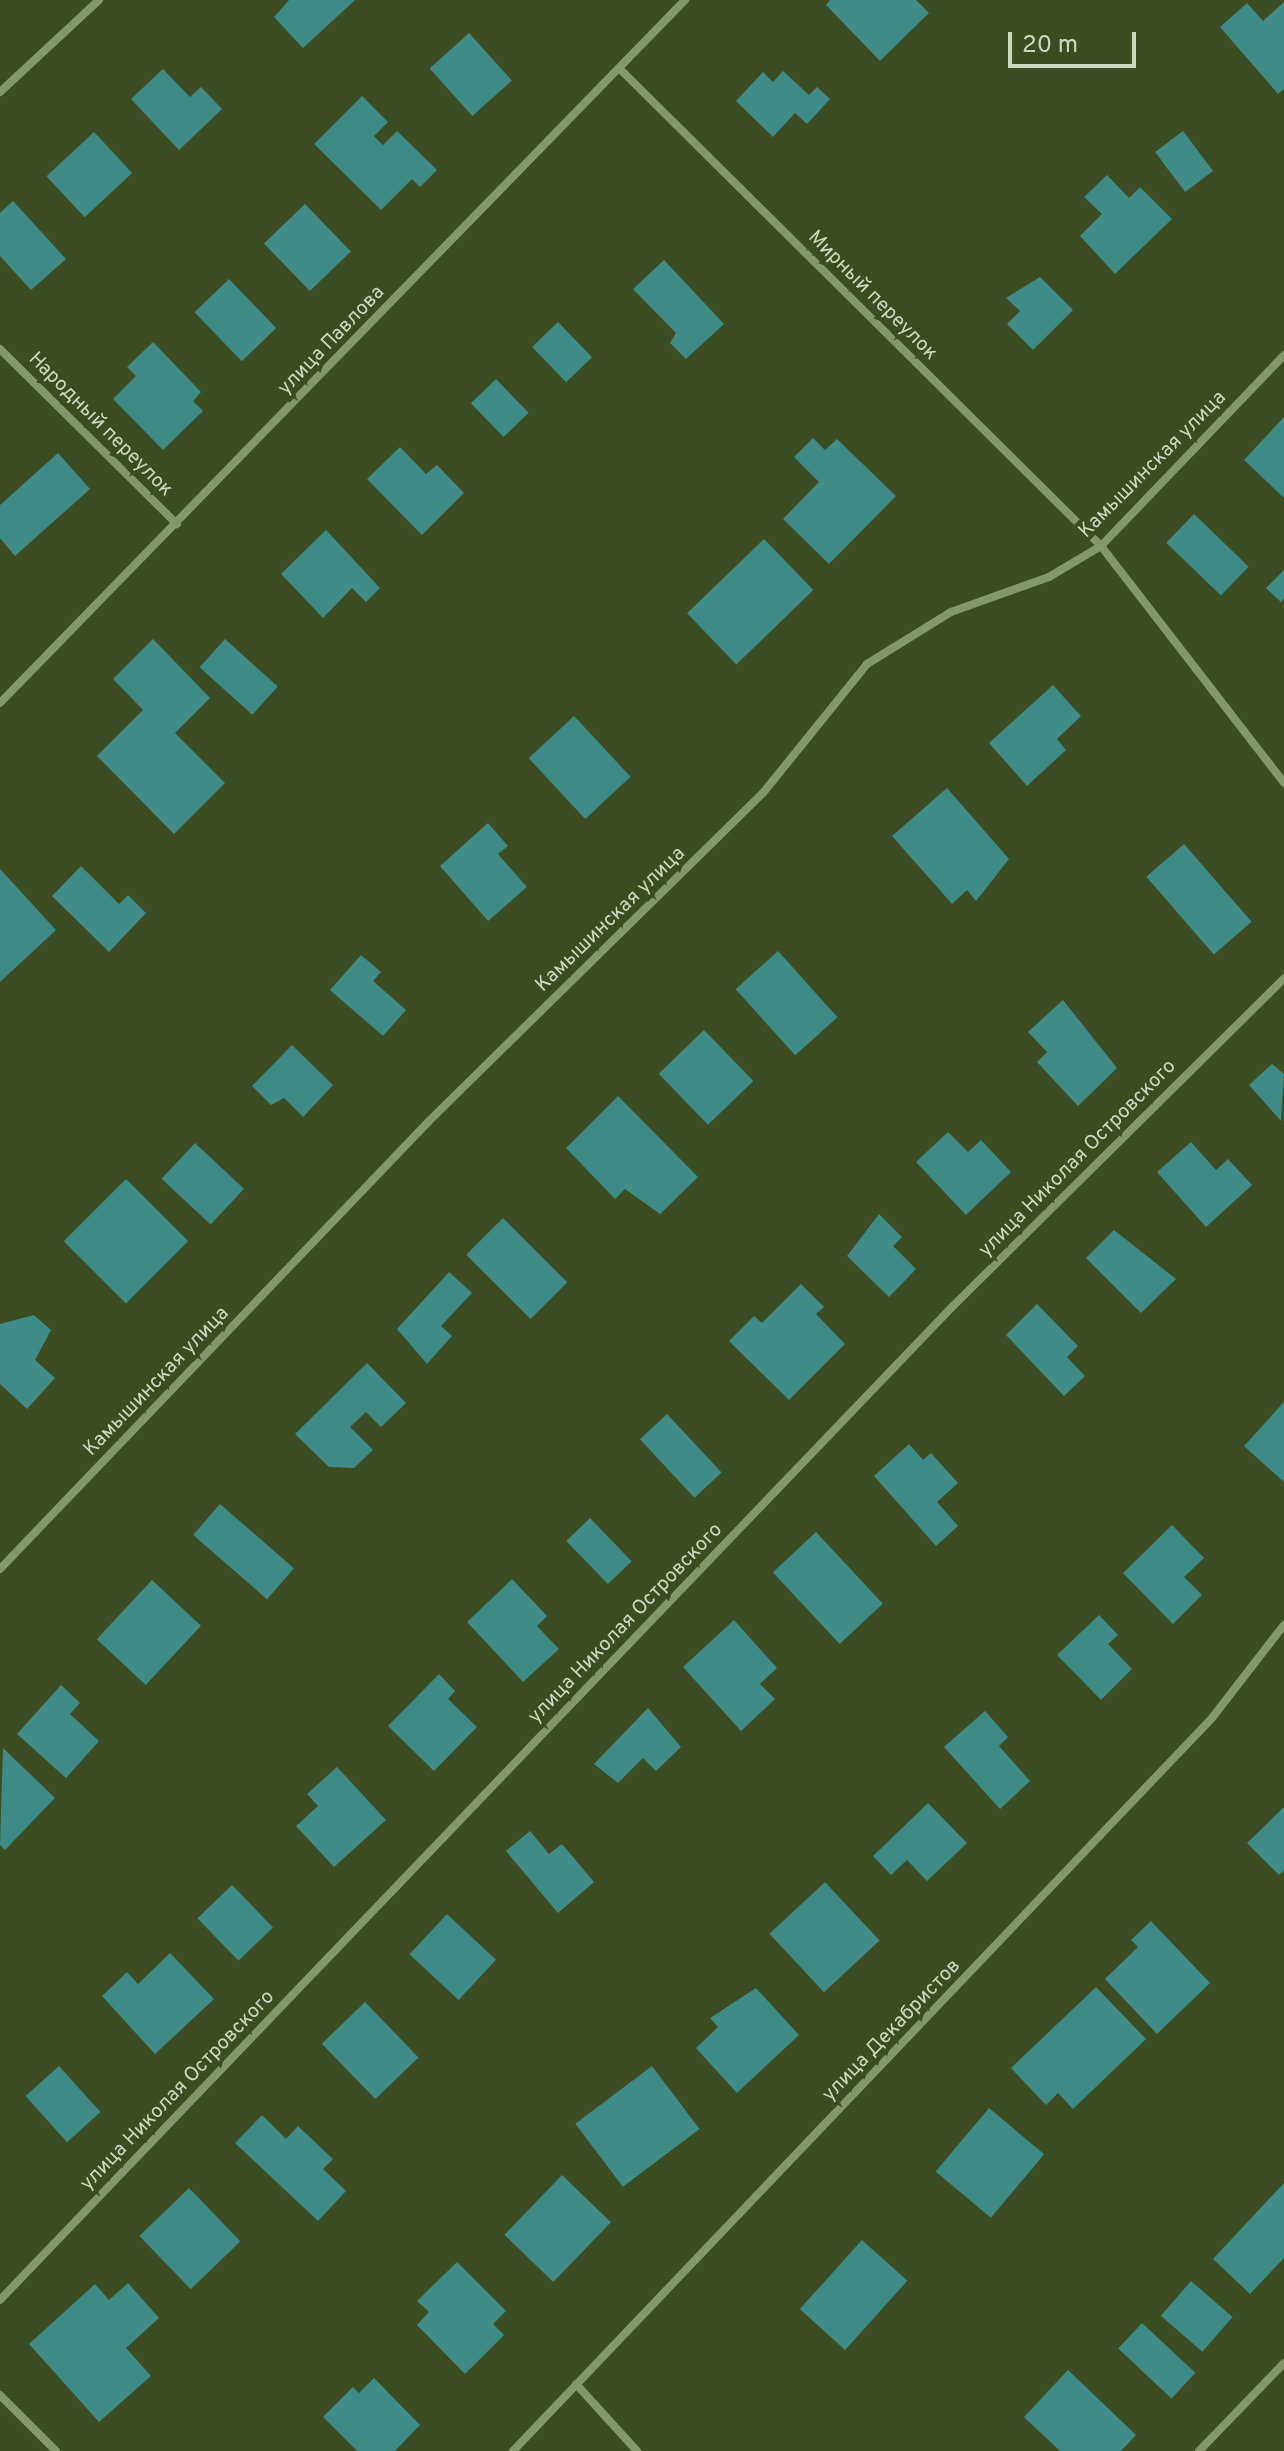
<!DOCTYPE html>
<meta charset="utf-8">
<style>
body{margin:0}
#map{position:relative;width:1284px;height:2451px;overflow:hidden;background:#3c4c23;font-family:Overpass,sans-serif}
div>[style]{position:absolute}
.building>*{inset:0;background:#3e8c85;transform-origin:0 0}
.minor>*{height:8px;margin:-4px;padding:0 4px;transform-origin:4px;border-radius:4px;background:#84976b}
span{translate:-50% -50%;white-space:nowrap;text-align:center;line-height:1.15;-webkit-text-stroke:8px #3c4c23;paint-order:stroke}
.street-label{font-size:20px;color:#cdd8c0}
.scale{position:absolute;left:1008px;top:32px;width:128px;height:36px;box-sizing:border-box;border:4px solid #cdd8c0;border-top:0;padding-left:10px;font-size:24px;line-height:28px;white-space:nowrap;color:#cdd8c0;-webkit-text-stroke:6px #3c4c23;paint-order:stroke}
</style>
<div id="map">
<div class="building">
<i style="clip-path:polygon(289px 0,355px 0,303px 48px,274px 17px)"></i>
<i style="clip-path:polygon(830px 0,916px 0,929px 13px,880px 61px,826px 5px)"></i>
<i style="clip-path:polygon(1284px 2px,1284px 89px,1278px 94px,1220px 27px,1247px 3px,1263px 21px)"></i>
<i style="left:469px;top:33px;width:64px;height:53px;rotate:48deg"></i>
<i style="clip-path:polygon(163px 69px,190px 97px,201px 87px,222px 109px,179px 150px,131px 99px)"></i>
<i style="clip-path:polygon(783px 71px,809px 95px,817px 87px,830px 99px,807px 124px,795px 113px,773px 137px,736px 101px,763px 72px,773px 82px)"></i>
<i style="clip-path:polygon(362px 96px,388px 122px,374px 136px,383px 145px,397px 131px,437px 170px,420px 187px,412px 179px,381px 210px,314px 144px)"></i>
<i style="left:1183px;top:131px;width:50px;height:35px;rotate:53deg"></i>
<i style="left:94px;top:132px;width:56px;height:65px;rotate:47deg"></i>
<i style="clip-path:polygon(1107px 175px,1129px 198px,1140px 187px,1172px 219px,1115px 274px,1080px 236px,1102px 214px,1084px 197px)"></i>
<i style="clip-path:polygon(13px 201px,66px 259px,31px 290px,0 256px,0 213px)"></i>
<i style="left:305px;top:204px;width:66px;height:57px;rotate:46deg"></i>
<i style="clip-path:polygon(664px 260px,724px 324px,686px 359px,670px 343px,676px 333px,633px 289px)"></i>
<i style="clip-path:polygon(1040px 277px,1073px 310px,1033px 350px,1007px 324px,1020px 311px,1006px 298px)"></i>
<i style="left:229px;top:279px;width:68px;height:48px;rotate:46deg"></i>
<i style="left:558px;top:322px;width:49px;height:36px;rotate:46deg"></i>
<i style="clip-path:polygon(153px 342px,201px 392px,193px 401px,203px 411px,163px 450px,113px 399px,136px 376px,127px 367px)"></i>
<i style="left:496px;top:379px;width:47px;height:35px;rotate:46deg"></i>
<i style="clip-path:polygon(1284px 417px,1284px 498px,1244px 460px)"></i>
<i style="clip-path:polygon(813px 438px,825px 450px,837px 439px,896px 496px,829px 564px,783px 519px,819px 482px,794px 457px)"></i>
<i style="clip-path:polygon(400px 447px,426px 474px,437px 465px,464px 493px,422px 535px,367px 479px)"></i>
<i style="clip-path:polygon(58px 453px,90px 489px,15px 556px,0 538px,0 505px)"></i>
<i style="left:1194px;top:514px;width:76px;height:40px;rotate:44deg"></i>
<i style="clip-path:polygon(326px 530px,380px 588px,366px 602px,352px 588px,323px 618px,281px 574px)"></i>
<i style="left:764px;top:539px;width:71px;height:107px;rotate:46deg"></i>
<i style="clip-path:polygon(1284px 570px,1284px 598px,1281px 602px,1266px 588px)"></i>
<i style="clip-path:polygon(153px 639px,210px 698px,175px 733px,225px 783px,174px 834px,97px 756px,143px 710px,113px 679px)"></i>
<i style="left:225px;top:639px;width:71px;height:38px;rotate:42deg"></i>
<i style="clip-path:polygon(1053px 685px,1081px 716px,1057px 739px,1066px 750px,1027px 786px,989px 743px)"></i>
<i style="left:574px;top:716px;width:83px;height:62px;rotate:47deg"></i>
<i style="clip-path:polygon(947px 788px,1009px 859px,976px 901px,967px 890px,952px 904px,892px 836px)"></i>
<i style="clip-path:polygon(488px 823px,508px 846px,498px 854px,527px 887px,488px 921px,440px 866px)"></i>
<i style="left:1184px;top:844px;width:103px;height:50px;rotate:49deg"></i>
<i style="clip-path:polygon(81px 866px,119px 904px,128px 895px,146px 913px,109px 952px,52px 896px)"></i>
<i style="clip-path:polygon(0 869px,56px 930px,0 982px)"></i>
<i style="left:778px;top:951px;width:89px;height:57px;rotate:48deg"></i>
<i style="clip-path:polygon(361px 955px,381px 972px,373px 981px,406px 1010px,383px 1036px,330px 990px)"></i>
<i style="clip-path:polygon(1063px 1000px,1117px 1068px,1078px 1106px,1037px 1062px,1047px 1052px,1028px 1032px)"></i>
<i style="left:704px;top:1030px;width:71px;height:63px;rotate:46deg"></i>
<i style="clip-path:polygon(292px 1045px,333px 1085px,303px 1117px,284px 1098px,271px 1105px,252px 1086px)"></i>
<i style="clip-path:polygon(1272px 1064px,1284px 1074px,1281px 1121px,1249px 1085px)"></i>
<i style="clip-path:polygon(618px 1096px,698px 1177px,660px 1214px,625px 1189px,615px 1199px,566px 1148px)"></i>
<i style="clip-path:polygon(948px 1132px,968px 1152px,981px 1140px,1011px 1172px,966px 1215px,916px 1162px)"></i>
<i style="clip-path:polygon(1191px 1142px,1216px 1170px,1228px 1159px,1252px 1185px,1206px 1227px,1157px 1172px)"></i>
<i style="left:195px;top:1143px;width:67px;height:49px;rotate:43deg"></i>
<i style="left:126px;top:1179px;width:88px;height:88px;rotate:45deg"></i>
<i style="clip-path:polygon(879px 1214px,902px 1237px,893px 1246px,916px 1269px,889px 1297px,847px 1256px)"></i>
<i style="left:503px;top:1218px;width:91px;height:52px;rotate:45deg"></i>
<i style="clip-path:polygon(1114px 1230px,1176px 1279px,1141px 1313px,1086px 1258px)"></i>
<i style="clip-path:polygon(449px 1272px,472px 1293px,441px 1326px,452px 1336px,427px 1364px,397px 1329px)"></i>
<i style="clip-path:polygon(801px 1284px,824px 1307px,816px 1314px,845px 1344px,789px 1400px,729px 1341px,754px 1316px,762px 1323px)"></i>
<i style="clip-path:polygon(1037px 1304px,1078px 1346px,1067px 1357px,1085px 1376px,1064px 1396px,1006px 1335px)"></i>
<i style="clip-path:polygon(34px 1315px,51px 1330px,35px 1360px,55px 1378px,27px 1409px,0 1384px,0 1324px)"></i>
<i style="clip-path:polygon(367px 1363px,406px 1403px,381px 1427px,366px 1412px,350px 1427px,373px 1450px,354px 1468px,329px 1467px,295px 1434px)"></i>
<i style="clip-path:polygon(1284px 1402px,1284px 1482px,1244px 1446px)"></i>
<i style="left:667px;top:1414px;width:80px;height:37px;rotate:47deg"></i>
<i style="clip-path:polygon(909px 1444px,923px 1460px,931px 1453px,958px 1483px,937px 1502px,958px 1526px,936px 1546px,874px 1476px)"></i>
<i style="left:220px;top:1504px;width:98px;height:41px;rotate:41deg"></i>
<i style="left:590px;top:1518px;width:60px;height:33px;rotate:46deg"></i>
<i style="clip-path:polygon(1172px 1525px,1204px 1558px,1184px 1577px,1202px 1595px,1173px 1624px,1123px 1573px)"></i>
<i style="left:816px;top:1532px;width:98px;height:59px;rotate:47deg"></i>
<i style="clip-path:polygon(512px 1579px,547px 1616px,537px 1626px,559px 1649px,523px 1682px,467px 1622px)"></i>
<i style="left:152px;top:1580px;width:67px;height:81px;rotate:43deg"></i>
<i style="clip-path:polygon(1099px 1615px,1118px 1635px,1108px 1644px,1132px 1669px,1101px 1700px,1057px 1655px)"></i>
<i style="clip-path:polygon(734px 1620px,777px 1668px,760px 1684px,775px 1699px,741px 1731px,683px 1667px)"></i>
<i style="clip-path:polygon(439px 1674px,455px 1691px,448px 1699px,477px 1727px,434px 1771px,388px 1726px)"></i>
<i style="clip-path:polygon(61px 1685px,80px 1703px,70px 1714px,99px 1741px,66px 1778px,17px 1734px)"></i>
<i style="clip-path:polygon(648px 1708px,681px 1747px,656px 1771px,643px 1758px,618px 1783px,594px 1764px)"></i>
<i style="clip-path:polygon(985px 1711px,1008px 1737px,999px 1746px,1030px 1781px,1000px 1809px,944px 1747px)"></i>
<i style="clip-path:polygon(3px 1748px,55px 1798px,5px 1850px,0 1845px)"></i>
<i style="clip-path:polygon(337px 1767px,386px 1820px,334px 1867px,296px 1826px,318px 1806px,307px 1794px)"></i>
<i style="clip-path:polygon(928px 1803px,967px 1843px,927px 1881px,907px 1860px,891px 1875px,873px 1856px)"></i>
<i style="clip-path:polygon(1284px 1807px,1284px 1870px,1279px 1875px,1247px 1843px)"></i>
<i style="clip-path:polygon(530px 1831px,549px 1854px,562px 1844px,594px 1882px,558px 1913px,506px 1851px)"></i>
<i style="left:825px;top:1882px;width:80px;height:76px;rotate:47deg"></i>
<i style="left:232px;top:1885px;width:59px;height:48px;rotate:46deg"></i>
<i style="left:447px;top:1914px;width:67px;height:55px;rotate:43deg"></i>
<i style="clip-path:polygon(1151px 1921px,1210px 1983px,1157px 2034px,1105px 1979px,1138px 1947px,1131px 1940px)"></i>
<i style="clip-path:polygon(170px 1953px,214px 1999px,155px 2054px,102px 1996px,127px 1972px,138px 1984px)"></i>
<i style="clip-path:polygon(1096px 1987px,1146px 2039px,1073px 2109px,1058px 2093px,1046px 2105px,1011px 2068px)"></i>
<i style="clip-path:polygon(756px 1988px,799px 2035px,737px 2093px,696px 2048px,718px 2027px,710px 2018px)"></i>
<i style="left:365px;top:2002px;width:77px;height:60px;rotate:46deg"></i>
<i style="left:59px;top:2066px;width:62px;height:45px;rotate:48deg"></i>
<i style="left:652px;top:2066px;width:79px;height:96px;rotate:53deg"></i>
<i style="left:989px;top:2108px;width:72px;height:83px;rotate:40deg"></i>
<i style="clip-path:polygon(262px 2115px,286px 2139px,298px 2126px,333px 2159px,323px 2169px,346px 2191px,318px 2221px,235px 2143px)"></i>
<i style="left:562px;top:2175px;width:68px;height:83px;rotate:44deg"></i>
<i style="clip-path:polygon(1284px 2183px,1284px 2258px,1250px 2294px,1213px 2259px)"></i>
<i style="left:189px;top:2188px;width:74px;height:69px;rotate:46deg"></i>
<i style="left:862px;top:2240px;width:61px;height:93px;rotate:42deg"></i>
<i style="clip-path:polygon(457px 2262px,506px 2311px,493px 2324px,504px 2335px,465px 2374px,417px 2325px,429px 2312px,417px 2301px)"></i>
<i style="left:1191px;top:2281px;width:55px;height:46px;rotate:41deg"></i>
<i style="clip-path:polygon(128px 2283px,159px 2318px,126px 2348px,151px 2376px,99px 2422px,29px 2344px,95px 2284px,109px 2300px)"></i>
<i style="left:1142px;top:2323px;width:73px;height:35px;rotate:43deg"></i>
<i style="clip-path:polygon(1068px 2370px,1136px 2435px,1121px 2451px,1060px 2451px,1024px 2417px)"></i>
<i style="clip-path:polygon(374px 2378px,420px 2425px,395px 2451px,357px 2451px,323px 2417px,353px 2387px,359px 2393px)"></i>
</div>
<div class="minor">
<i style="left:620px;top:69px;width:677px;rotate:44.76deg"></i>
<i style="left:1101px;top:546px;width:299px;rotate:52.3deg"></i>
<i style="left:0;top:92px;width:135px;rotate:-42.9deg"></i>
<i style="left:0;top:349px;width:249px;rotate:44.7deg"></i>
<i style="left:0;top:703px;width:982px;rotate:-45.74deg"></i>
<i style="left:0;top:1569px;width:619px;rotate:-46.24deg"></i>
<i style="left:428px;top:1122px;width:470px;rotate:-44.5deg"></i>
<i style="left:763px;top:793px;width:166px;rotate:-51.1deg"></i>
<i style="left:867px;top:664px;width:99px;rotate:-31.8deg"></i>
<i style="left:951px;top:612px;width:104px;rotate:-19.7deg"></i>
<i style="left:1049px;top:577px;width:61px;rotate:-30.8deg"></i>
<i style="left:1101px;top:546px;width:265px;rotate:-46.2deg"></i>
<i style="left:0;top:2300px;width:1376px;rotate:-46.21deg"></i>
<i style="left:952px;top:1307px;width:467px;rotate:-44.7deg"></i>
<i style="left:576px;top:2384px;width:91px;rotate:47.7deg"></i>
<i style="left:0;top:2395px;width:79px;rotate:45deg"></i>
<i style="left:513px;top:2451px;width:1013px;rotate:-46.36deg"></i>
<i style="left:1212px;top:1718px;width:118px;rotate:-52.3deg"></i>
<i style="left:1199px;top:2451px;width:122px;rotate:-46deg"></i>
</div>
<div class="street-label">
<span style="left:872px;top:296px;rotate:45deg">Мирный переулок</span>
<span style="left:332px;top:341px;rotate:-46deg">улица Павлова</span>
<span style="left:100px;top:425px;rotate:45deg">Народный переулок</span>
<span style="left:1153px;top:465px;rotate:-45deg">Камышинская улица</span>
<span style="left:611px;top:920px;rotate:-44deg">Камышинская улица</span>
<span style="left:1078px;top:1159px;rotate:-45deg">улица Николая Островского</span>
<span style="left:157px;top:1382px;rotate:-46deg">Камышинская улица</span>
<span style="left:626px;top:1624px;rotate:-46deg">улица Николая Островского</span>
<span style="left:892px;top:2031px;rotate:-46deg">улица Декабристов</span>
<span style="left:178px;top:2091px;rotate:-46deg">улица Николая Островского</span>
</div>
<div class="scale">20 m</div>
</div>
